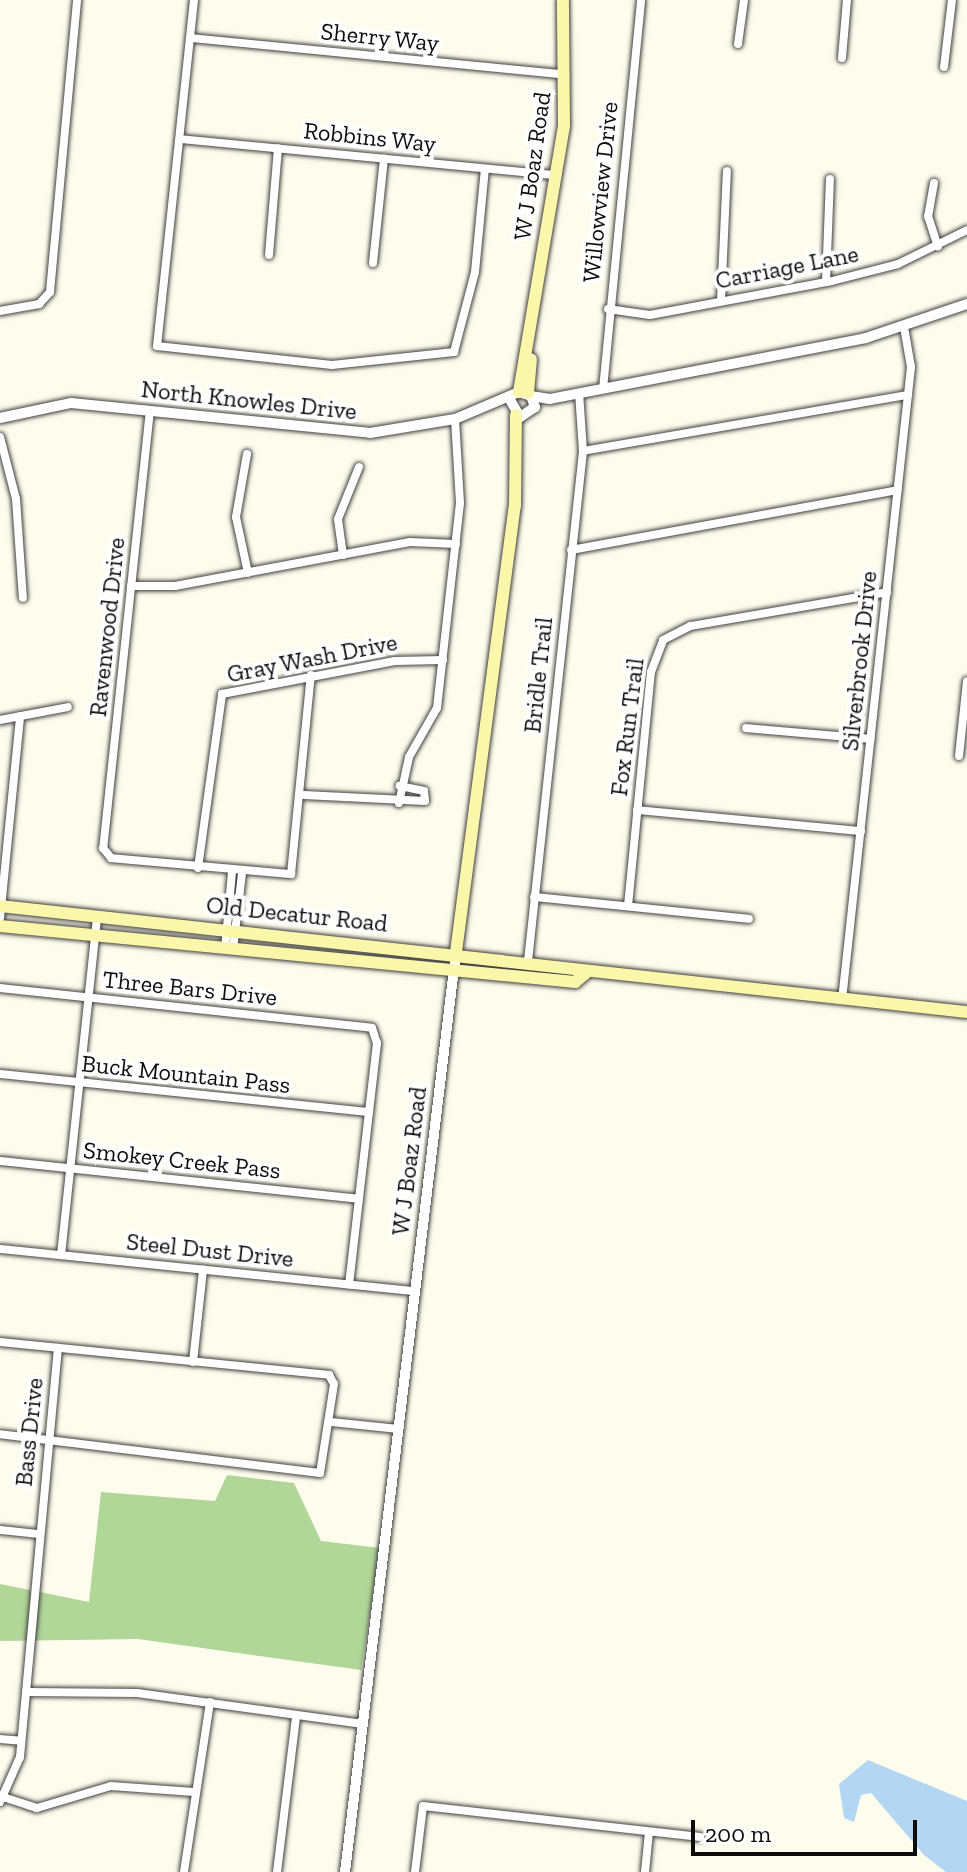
<!DOCTYPE html>
<style>
body{margin:0}
#map{position:relative;width:967px;height:1872px;overflow:hidden;background:#fefcec;font-family:"Zilla Slab",serif}
div>[style]{position:absolute}
.forest>*{inset:0;background:#b0d698}
.water>*{inset:0;background:#b3d7f3}
.roads{filter:drop-shadow(0 0 2px #3f3f3f) drop-shadow(0 0 2px #3f3f3f)}
.minor>*{height:8px;margin:-4px;padding:0 4px;transform-origin:4px;border-radius:4px;background:#fff}
.tertiary>*{height:10px;margin:-5px;padding:0 5px;transform-origin:5px;border-radius:5px;background:#fff}
.secondary>*{height:12px;margin:-6px;padding:0 6px;transform-origin:6px;border-radius:6px;background:#fbf7aa}
span{translate:-50% -50%;white-space:nowrap;text-align:center;line-height:1.15;-webkit-text-stroke:8px #fff;paint-order:stroke}
.street-label{font-size:24px;color:#0c0c0c}
.scale{position:absolute;left:691px;top:1820px;width:226px;height:36px;box-sizing:border-box;border:4px solid #0c0c0c;border-top:0;padding-left:10px;font-size:24px;line-height:28px;white-space:nowrap;color:#0c0c0c;-webkit-text-stroke:6px #fff;paint-order:stroke}
</style>
<div id="map">
<div class="forest">
<i style="clip-path:polygon(227px 1475px,294px 1483px,321px 1541px,380px 1548px,361px 1670px,138px 1639px,0 1641px,0 1584px,89px 1602px,101px 1492px,215px 1501px)"></i>
</div>
<div class="water">
<i style="clip-path:polygon(868px 1760px,967px 1801px,967px 1872px,946px 1872px,924px 1855px,871px 1793px,861px 1795px,854px 1822px,844px 1818px,839px 1784px)"></i>
</div>
<div class="roads">
<div class="minor">
<i style="left:194px;top:0;width:348px;rotate:96.1deg"></i>
<i style="left:157px;top:346px;width:176px;rotate:6.2deg"></i>
<i style="left:332px;top:365px;width:123px;rotate:-6.1deg"></i>
<i style="left:454px;top:352px;width:83px;rotate:-75.3deg"></i>
<i style="left:475px;top:272px;width:103px;rotate:-84.5deg"></i>
<i style="left:191px;top:38px;width:376px;rotate:5.6deg"></i>
<i style="left:738px;top:44px;width:44px;rotate:-82.2deg"></i>
<i style="left:842px;top:58px;width:58px;rotate:-85.1deg"></i>
<i style="left:944px;top:67px;width:67px;rotate:-83.2deg"></i>
<i style="left:180px;top:139px;width:379px;rotate:5.5deg"></i>
<i style="left:934px;top:183px;width:34px;rotate:100deg"></i>
<i style="left:928px;top:216px;width:32px;rotate:72deg"></i>
<i style="left:269px;top:255px;width:107px;rotate:-85.2deg"></i>
<i style="left:373px;top:263px;width:105px;rotate:-84deg"></i>
<i style="left:826px;top:282px;width:103px;rotate:-87.8deg"></i>
<i style="left:721px;top:301px;width:130px;rotate:-87.4deg"></i>
<i style="left:608px;top:309px;width:42px;rotate:8.1deg"></i>
<i style="left:650px;top:315px;width:185px;rotate:-10.6deg"></i>
<i style="left:832px;top:281px;width:68px;rotate:-14.4deg"></i>
<i style="left:898px;top:264px;width:77px;rotate:-26.2deg"></i>
<i style="left:0;top:311px;width:40px;rotate:-10deg"></i>
<i style="left:39px;top:304px;width:16px;rotate:-47deg"></i>
<i style="left:50px;top:292px;width:293px;rotate:-84.7deg"></i>
<i style="left:603px;top:389px;width:391px;rotate:-84.4deg"></i>
<i style="left:150px;top:410px;width:441px;rotate:96.1deg"></i>
<i style="left:103px;top:848px;width:13px;rotate:51deg"></i>
<i style="left:111px;top:858px;width:181px;rotate:5.1deg"></i>
<i style="left:291px;top:874px;width:200px;rotate:-84.3deg"></i>
<i style="left:0;top:437px;width:64px;rotate:75.5deg"></i>
<i style="left:16px;top:499px;width:99px;rotate:86deg"></i>
<i style="left:583px;top:451px;width:330px;rotate:-9.8deg"></i>
<i style="left:247px;top:454px;width:64px;rotate:99.9deg"></i>
<i style="left:236px;top:517px;width:57px;rotate:77.9deg"></i>
<i style="left:571px;top:550px;width:332px;rotate:-10.4deg"></i>
<i style="left:343px;top:555px;width:36px;rotate:-98deg"></i>
<i style="left:338px;top:519px;width:56px;rotate:-68deg"></i>
<i style="left:131px;top:586px;width:44px"></i>
<i style="left:175px;top:586px;width:239px;rotate:-10.6deg"></i>
<i style="left:410px;top:542px;width:46px;rotate:2.5deg"></i>
<i style="left:0;top:720px;width:69px;rotate:-10.8deg"></i>
<i style="left:746px;top:728px;width:125px;rotate:5deg"></i>
<i style="left:959px;top:756px;width:75px;rotate:-83.9deg"></i>
<i style="left:304px;top:795px;width:121px;rotate:2.8deg"></i>
<i style="left:425px;top:801px;width:10px;rotate:-96deg"></i>
<i style="left:424px;top:791px;width:25px;rotate:-168deg"></i>
<i style="left:399px;top:803px;width:47px;rotate:-77.7deg"></i>
<i style="left:409px;top:757px;width:56px;rotate:-60.3deg"></i>
<i style="left:437px;top:708px;width:206px;rotate:-83.6deg"></i>
<i style="left:460px;top:503px;width:84px;rotate:-93.4deg"></i>
<i style="left:637px;top:810px;width:225px;rotate:5.4deg"></i>
<i style="left:198px;top:868px;width:176px;rotate:-82.1deg"></i>
<i style="left:222px;top:694px;width:176px;rotate:-10.8deg"></i>
<i style="left:395px;top:661px;width:48px;rotate:-1.2deg"></i>
<i style="left:534px;top:897px;width:216px;rotate:5.8deg"></i>
<i style="left:628px;top:906px;width:235px;rotate:-84.4deg"></i>
<i style="left:651px;top:672px;width:34px;rotate:-69deg"></i>
<i style="left:663px;top:640px;width:31px;rotate:-27deg"></i>
<i style="left:691px;top:626px;width:199px;rotate:-9.8deg"></i>
<i style="left:0;top:918px;width:203px;rotate:-84.3deg"></i>
<i style="left:225px;top:949px;width:77px;rotate:-84.8deg"></i>
<i style="left:233px;top:949px;width:77px;rotate:-83.2deg"></i>
<i style="left:528px;top:961px;width:513px;rotate:-83.84deg"></i>
<i style="left:583px;top:451px;width:58px;rotate:-93.9deg"></i>
<i style="left:0;top:988px;width:374px;rotate:6.1deg"></i>
<i style="left:372px;top:1028px;width:16px;rotate:72deg"></i>
<i style="left:377px;top:1043px;width:243px;rotate:96.6deg"></i>
<i style="left:842px;top:1000px;width:637px;rotate:-83.78deg"></i>
<i style="left:911px;top:367px;width:41px;rotate:-99.9deg"></i>
<i style="left:0;top:1074px;width:371px;rotate:5.9deg"></i>
<i style="left:0;top:1161px;width:361px;rotate:6deg"></i>
<i style="left:0;top:1249px;width:418px;rotate:5.8deg"></i>
<i style="left:61px;top:1255px;width:341px;rotate:-83.9deg"></i>
<i style="left:0;top:1342px;width:331px;rotate:5.7deg"></i>
<i style="left:329px;top:1375px;width:10px;rotate:61deg"></i>
<i style="left:334px;top:1384px;width:90px;rotate:98.9deg"></i>
<i style="left:320px;top:1473px;width:322px;rotate:-173.1deg"></i>
<i style="left:193px;top:1362px;width:93px;rotate:-83.8deg"></i>
<i style="left:331px;top:1422px;width:68px;rotate:5.9deg"></i>
<i style="left:0;top:1530px;width:38px;rotate:6deg"></i>
<i style="left:26px;top:1692px;width:111px;rotate:0.5deg"></i>
<i style="left:137px;top:1693px;width:228px;rotate:7.8deg"></i>
<i style="left:0;top:1739px;width:21px;rotate:5deg"></i>
<i style="left:3px;top:1797px;width:36px;rotate:18deg"></i>
<i style="left:37px;top:1808px;width:77px;rotate:-16.6deg"></i>
<i style="left:111px;top:1786px;width:83px;rotate:4.1deg"></i>
<i style="left:0;top:1802px;width:49px;rotate:-66deg"></i>
<i style="left:20px;top:1757px;width:411px;rotate:-84.7deg"></i>
<i style="left:184px;top:1872px;width:172px;rotate:-81.3deg"></i>
<i style="left:277px;top:1872px;width:156px;rotate:-83deg"></i>
<i style="left:415px;top:1872px;width:66px;rotate:-83.1deg"></i>
<i style="left:423px;top:1806px;width:279px;rotate:6.4deg"></i>
<i style="left:645px;top:1872px;width:40px;rotate:-84.3deg"></i>
</div>
<div class="tertiary">
<i style="left:531px;top:396px;width:19px;rotate:9deg"></i>
<i style="left:550px;top:399px;width:322px;rotate:-10.9deg"></i>
<i style="left:866px;top:338px;width:107px;rotate:-18.6deg"></i>
<i style="left:0;top:418px;width:73px;rotate:-11.9deg"></i>
<i style="left:71px;top:403px;width:301px;rotate:5.7deg"></i>
<i style="left:370px;top:433px;width:86px;rotate:-9.4deg"></i>
<i style="left:455px;top:419px;width:69px;rotate:-22.9deg"></i>
<i style="left:519px;top:392px;width:13px;rotate:18deg"></i>
<i style="left:531px;top:396px;width:12px;rotate:70deg"></i>
<i style="left:535px;top:407px;width:18px;rotate:146deg"></i>
<i style="left:520px;top:417px;width:20px;rotate:-120deg"></i>
<i style="left:345px;top:1872px;width:927px;rotate:-83.12deg"></i>
</div>
<div class="secondary">
<i style="left:519px;top:392px;width:270px;rotate:-80.4deg"></i>
<i style="left:564px;top:126px;width:126px;rotate:-90.5deg"></i>
<i style="left:528px;top:393px;width:34px;rotate:-85deg"></i>
<i style="left:0;top:906px;width:973px;rotate:6.26deg"></i>
<i style="left:0;top:926px;width:578px;rotate:5.56deg"></i>
<i style="left:575px;top:982px;width:13px;rotate:-39deg"></i>
<i style="left:456px;top:952px;width:450px;rotate:-82.5deg"></i>
<i style="left:515px;top:506px;width:91px;rotate:-89.4deg"></i>
</div>
</div>
<div class="street-label">
<span style="left:380px;top:37px;rotate:6deg">Sherry Way</span>
<span style="left:370px;top:137px;rotate:6deg">Robbins Way</span>
<span style="left:532px;top:166px;rotate:-82deg">W J Boaz Road</span>
<span style="left:600px;top:192px;rotate:-84deg">Willowview Drive</span>
<span style="left:787px;top:267px;rotate:-11deg">Carriage Lane</span>
<span style="left:249px;top:400px;rotate:6deg">North Knowles Drive</span>
<span style="left:107px;top:627px;rotate:-84deg">Ravenwood Drive</span>
<span style="left:312px;top:658px;rotate:-11deg">Gray Wash Drive</span>
<span style="left:859px;top:661px;rotate:-84deg">Silverbrook Drive</span>
<span style="left:538px;top:675px;rotate:-84deg">Bridle Trail</span>
<span style="left:627px;top:727px;rotate:-83deg">Fox Run Trail</span>
<span style="left:297px;top:914px;rotate:6deg">Old Decatur Road</span>
<span style="left:190px;top:988px;rotate:6deg">Three Bars Drive</span>
<span style="left:186px;top:1074px;rotate:6deg">Buck Mountain Pass</span>
<span style="left:182px;top:1160px;rotate:6deg">Smokey Creek Pass</span>
<span style="left:409px;top:1161px;rotate:-83deg">W J Boaz Road</span>
<span style="left:210px;top:1250px;rotate:6deg">Steel Dust Drive</span>
<span style="left:29px;top:1432px;rotate:-84deg">Bass Drive</span>
</div>
<div class="scale">200 m</div>
</div>
